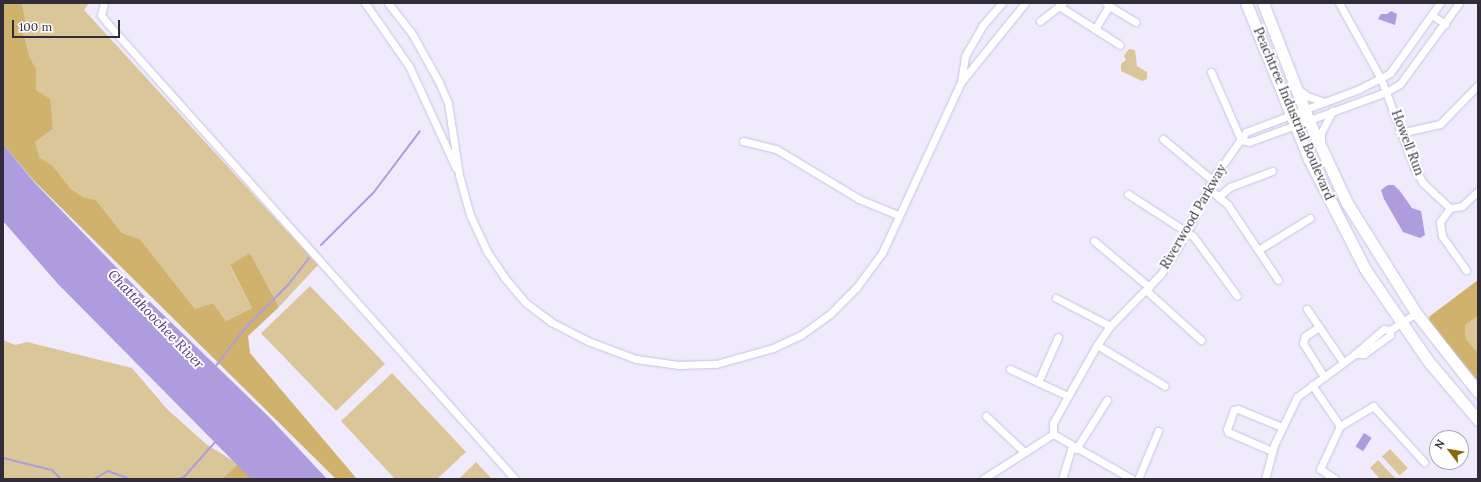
<!DOCTYPE html>
<style>
body{margin:0}
#map{position:relative;width:1481px;height:482px;overflow:hidden;background:#efebfd;font-family:Lora,serif}
div>[style]{position:absolute}
.green>*{inset:0;background:#dac698;transform-origin:0 0}
.forest>*{inset:0;background:#d0b26d}
.water>*{inset:0;background:#ae9dde;transform-origin:0 0}
.stream>*{height:2px;margin:-1px;padding:0 1px;transform-origin:1px;border-radius:1px;background:#ae9dde}
.roads{filter:drop-shadow(0 0 1px #c8c2df) drop-shadow(0 0 1px #c8c2df)}
.minor>*{height:7px;margin:-3.5px;padding:0 3.5px;transform-origin:3.5px;border-radius:3.5px;background:#fff}
.trunk>*{height:11px;margin:-5.5px;padding:0 5.5px;transform-origin:5.5px;border-radius:5.5px;background:#fff}
span{translate:-50% -50%;white-space:nowrap;text-align:center;line-height:1.15;-webkit-text-stroke:4px #fff;paint-order:stroke}
.street-label{font-size:13px;color:#302d39}
.water-label{font-size:14px;color:#503783;font-style:italic}
.frame{position:absolute;inset:0;border:4px solid #302d39;pointer-events:none}
.north{position:absolute;left:1429px;top:430px;width:40px;height:40px;box-sizing:border-box;background:#fff;border:1px solid #acabb0;border-radius:50%;rotate:301deg;font-size:11px;font-weight:700;line-height:16px;text-align:center;color:#302d39}
.north::after{content:'';display:block;margin:auto;width:14px;height:18px;background:#896805;clip-path:polygon(50% 0,100% 100%,50% 72%,0 100%)}
.scale{position:absolute;left:12px;top:20px;width:108px;height:18px;box-sizing:border-box;border:2px solid #302d39;border-top:0;padding-left:5px;font-size:12px;line-height:14px;white-space:nowrap;color:#302d39;-webkit-text-stroke:3px #fff;paint-order:stroke}
</style>
<div id="map">
<div class="green">
<i style="clip-path:polygon(22px 3px,89px 3px,84px 10px,318px 265px,279px 307px,250px 253px,230px 266px,252px 308px,226px 321px,213px 303px,195px 309px,140px 239px,122px 233px,96px 200px,83px 197px,71px 189px,52px 165px,40px 158px,35px 142px,53px 129px,51px 116px,36px 90px,36px 68px,30px 58px,23px 32px,26px 24px)"></i>
<i style="clip-path:polygon(1129px 49px,1135px 50px,1137px 66px,1147px 72px,1147px 79px,1142px 81px,1121px 71px,1121px 64px,1126px 60px,1124px 56px)"></i>
<i style="left:310px;top:286px;width:108px;height:68px;rotate:46deg"></i>
<i style="clip-path:polygon(1478px 316px,1478px 353px,1466px 339px,1465px 325px)"></i>
<i style="clip-path:polygon(3px 340px,15px 345px,27px 342px,132px 368px,167px 409px,206px 444px,238px 464px,222px 479px,3px 479px)"></i>
<i style="clip-path:polygon(392px 373px,466px 452px,437px 479px,395px 479px,341px 421px)"></i>
<i style="left:1390px;top:449px;width:26px;height:11px;rotate:47deg"></i>
<i style="clip-path:polygon(1378px 460px,1396px 479px,1380px 479px,1370px 468px)"></i>
<i style="clip-path:polygon(476px 462px,492px 479px,459px 479px)"></i>
</div>
<div class="forest">
<i style="clip-path:polygon(3px 3px,22px 3px,26px 24px,23px 32px,30px 58px,36px 68px,36px 90px,50px 99px,53px 129px,35px 142px,40px 158px,52px 165px,71px 189px,83px 197px,96px 200px,122px 233px,140px 239px,195px 309px,213px 303px,226px 321px,252px 308px,230px 265px,250px 253px,279px 307px,248px 336px,250px 353px,357px 479px,336px 479px,34px 181px,3px 144px)"></i>
<i style="clip-path:polygon(1478px 280px,1478px 316px,1465px 325px,1466px 339px,1478px 353px,1478px 381px,1428px 322px,1430px 316px)"></i>
<i style="clip-path:polygon(238px 464px,256px 479px,222px 479px)"></i>
</div>
<div class="water">
<i style="clip-path:polygon(1391px 11px,1397px 14px,1395px 25px,1378px 19px,1381px 14px,1387px 14px)"></i>
<i style="clip-path:polygon(3px 144px,34px 182px,146px 298px,270px 418px,327px 479px,251px 479px,58px 284px,3px 221px)"></i>
<i style="clip-path:polygon(1388px 185px,1394px 185px,1400px 191px,1412px 208px,1421px 211px,1425px 235px,1420px 238px,1403px 232px,1384px 199px,1381px 190px)"></i>
<i style="left:1364px;top:433px;width:9px;height:16px;rotate:32deg"></i>
</div>
<div class="stream">
<i style="left:321px;top:245px;width:75px;rotate:-45deg"></i>
<i style="left:374px;top:192px;width:76px;rotate:-53deg"></i>
<i style="left:215px;top:367px;width:51px;rotate:-52.2deg"></i>
<i style="left:246px;top:327px;width:59px;rotate:-45deg"></i>
<i style="left:288px;top:285px;width:34px;rotate:-52deg"></i>
<i style="left:3px;top:458px;width:50px;rotate:13.8deg"></i>
<i style="left:52px;top:470px;width:13px;rotate:45deg"></i>
<i style="left:94px;top:479px;width:16px;rotate:-30deg"></i>
<i style="left:108px;top:471px;width:23px;rotate:20deg"></i>
<i style="left:179px;top:479px;width:5px;rotate:-22deg"></i>
<i style="left:184px;top:477px;width:50px;rotate:-48.3deg"></i>
</div>
<div class="roads">
<div class="minor">
<i style="left:104px;top:3px;width:12px;rotate:104deg"></i>
<i style="left:101px;top:15px;width:11px;rotate:52deg"></i>
<i style="left:108px;top:24px;width:610px;rotate:48.19deg"></i>
<i style="left:365px;top:3px;width:77px;rotate:55.1deg"></i>
<i style="left:409px;top:66px;width:112px;rotate:65.3deg"></i>
<i style="left:388px;top:3px;width:37px;rotate:52deg"></i>
<i style="left:411px;top:32px;width:57px;rotate:60.8deg"></i>
<i style="left:439px;top:82px;width:23px;rotate:67deg"></i>
<i style="left:448px;top:103px;width:73px;rotate:81.3deg"></i>
<i style="left:459px;top:175px;width:41px;rotate:74.6deg"></i>
<i style="left:470px;top:215px;width:38px;rotate:65deg"></i>
<i style="left:486px;top:250px;width:32px;rotate:56deg"></i>
<i style="left:504px;top:277px;width:34px;rotate:50deg"></i>
<i style="left:526px;top:303px;width:31px;rotate:37deg"></i>
<i style="left:551px;top:322px;width:42px;rotate:27.2deg"></i>
<i style="left:588px;top:341px;width:51px;rotate:20.6deg"></i>
<i style="left:636px;top:359px;width:43px;rotate:7.9deg"></i>
<i style="left:679px;top:365px;width:37px;rotate:-2deg"></i>
<i style="left:716px;top:364px;width:59px;rotate:-15.7deg"></i>
<i style="left:773px;top:348px;width:31px;rotate:-25deg"></i>
<i style="left:801px;top:335px;width:36px;rotate:-36deg"></i>
<i style="left:830px;top:314px;width:37px;rotate:-45deg"></i>
<i style="left:856px;top:288px;width:44px;rotate:-53.4deg"></i>
<i style="left:882px;top:253px;width:188px;rotate:-65.2deg"></i>
<i style="left:961px;top:82px;width:102px;rotate:-51deg"></i>
<i style="left:1339px;top:3px;width:87px;rotate:61.1deg"></i>
<i style="left:1381px;top:79px;width:94px;rotate:69.4deg"></i>
<i style="left:1414px;top:167px;width:18px;rotate:61deg"></i>
<i style="left:1423px;top:183px;width:37px;rotate:43deg"></i>
<i style="left:1450px;top:208px;width:12px;rotate:-9deg"></i>
<i style="left:1462px;top:206px;width:22px;rotate:-43deg"></i>
<i style="left:1059px;top:6px;width:72px;rotate:32.6deg"></i>
<i style="left:1109px;top:6px;width:31px;rotate:31deg"></i>
<i style="left:1432px;top:15px;width:16px;rotate:35deg"></i>
<i style="left:1040px;top:21px;width:29px;rotate:-38deg"></i>
<i style="left:1095px;top:29px;width:27px;rotate:-59deg"></i>
<i style="left:1109px;top:6px;width:4px;rotate:-135deg"></i>
<i style="left:1211px;top:72px;width:74px;rotate:66.2deg"></i>
<i style="left:961px;top:82px;width:26px;rotate:-81deg"></i>
<i style="left:965px;top:56px;width:34px;rotate:-60deg"></i>
<i style="left:982px;top:26px;width:30px;rotate:-49deg"></i>
<i style="left:1297px;top:88px;width:13px;rotate:39deg"></i>
<i style="left:1307px;top:96px;width:18px;rotate:19deg"></i>
<i style="left:1400px;top:133px;width:41px;rotate:-12.7deg"></i>
<i style="left:1440px;top:124px;width:54px;rotate:-45.7deg"></i>
<i style="left:1163px;top:139px;width:64px;rotate:39.9deg"></i>
<i style="left:1241px;top:140px;width:8px;rotate:14deg"></i>
<i style="left:1249px;top:142px;width:38px;rotate:-20deg"></i>
<i style="left:1285px;top:129px;width:108px;rotate:-20.1deg"></i>
<i style="left:1386px;top:92px;width:16px;rotate:-30deg"></i>
<i style="left:1400px;top:84px;width:100px;rotate:-53.9deg"></i>
<i style="left:743px;top:141px;width:34px;rotate:14deg"></i>
<i style="left:776px;top:149px;width:97px;rotate:31.1deg"></i>
<i style="left:859px;top:199px;width:42px;rotate:22.3deg"></i>
<i style="left:1321px;top:143px;width:10px;rotate:-90deg"></i>
<i style="left:1321px;top:133px;width:25px;rotate:-63deg"></i>
<i style="left:1208px;top:188px;width:26px;rotate:40deg"></i>
<i style="left:1228px;top:205px;width:90px;rotate:56.3deg"></i>
<i style="left:1128px;top:194px;width:77px;rotate:32.9deg"></i>
<i style="left:1193px;top:236px;width:74px;rotate:53.7deg"></i>
<i style="left:1218px;top:197px;width:16px;rotate:-40deg"></i>
<i style="left:1230px;top:187px;width:45px;rotate:-20.9deg"></i>
<i style="left:1450px;top:208px;width:17px;rotate:126deg"></i>
<i style="left:1440px;top:222px;width:14px;rotate:82deg"></i>
<i style="left:1442px;top:236px;width:42px;rotate:54.8deg"></i>
<i style="left:1094px;top:241px;width:72px;rotate:39.9deg"></i>
<i style="left:1258px;top:250px;width:61px;rotate:-31.6deg"></i>
<i style="left:1147px;top:291px;width:73px;rotate:42.2deg"></i>
<i style="left:1056px;top:298px;width:61px;rotate:27.4deg"></i>
<i style="left:1307px;top:309px;width:64px;rotate:55.8deg"></i>
<i style="left:1319px;top:327px;width:17px;rotate:147deg"></i>
<i style="left:1305px;top:336px;width:7px;rotate:106deg"></i>
<i style="left:1303px;top:343px;width:40px;rotate:58deg"></i>
<i style="left:1097px;top:345px;width:79px;rotate:31.1deg"></i>
<i style="left:1355px;top:354px;width:9px"></i>
<i style="left:1364px;top:354px;width:32px;rotate:-36deg"></i>
<i style="left:1390px;top:335px;width:5px;rotate:-90deg"></i>
<i style="left:1010px;top:369px;width:64px;rotate:25deg"></i>
<i style="left:1038px;top:382px;width:49px;rotate:-66deg"></i>
<i style="left:1312px;top:385px;width:50px;rotate:55.7deg"></i>
<i style="left:1340px;top:426px;width:39px;rotate:-31deg"></i>
<i style="left:1373px;top:406px;width:76px;rotate:47.7deg"></i>
<i style="left:986px;top:416px;width:51px;rotate:43.4deg"></i>
<i style="left:1053px;top:434px;width:11px;rotate:-90deg"></i>
<i style="left:1053px;top:423px;width:90px;rotate:-60.6deg"></i>
<i style="left:1097px;top:345px;width:23px;rotate:-56deg"></i>
<i style="left:1110px;top:326px;width:73px;rotate:-45.6deg"></i>
<i style="left:1161px;top:274px;width:49px;rotate:-58.2deg"></i>
<i style="left:1187px;top:232px;width:58px;rotate:-64.3deg"></i>
<i style="left:1212px;top:180px;width:59px;rotate:-54.7deg"></i>
<i style="left:1246px;top:132px;width:121px;rotate:-20.8deg"></i>
<i style="left:1359px;top:89px;width:35px;rotate:-27deg"></i>
<i style="left:1390px;top:73px;width:86px;rotate:-54.5deg"></i>
<i style="left:1053px;top:434px;width:91px;rotate:29.7deg"></i>
<i style="left:1076px;top:449px;width:58px;rotate:-57.7deg"></i>
<i style="left:1272px;top:451px;width:48px;rotate:-156.6deg"></i>
<i style="left:1228px;top:432px;width:3px;rotate:-108deg"></i>
<i style="left:1227px;top:429px;width:20px;rotate:-70deg"></i>
<i style="left:1234px;top:410px;width:4px;rotate:-14deg"></i>
<i style="left:1238px;top:409px;width:48px;rotate:22.2deg"></i>
<i style="left:983px;top:479px;width:83px;rotate:-32.7deg"></i>
<i style="left:1062px;top:479px;width:34px;rotate:-73deg"></i>
<i style="left:1138px;top:479px;width:52px;rotate:-67.4deg"></i>
<i style="left:1265px;top:479px;width:35px;rotate:-75deg"></i>
<i style="left:1274px;top:445px;width:53px;rotate:-64.4deg"></i>
<i style="left:1297px;top:397px;width:72px;rotate:-36.6deg"></i>
<i style="left:1355px;top:354px;width:38px;rotate:-41deg"></i>
<i style="left:1384px;top:329px;width:6px;rotate:9deg"></i>
<i style="left:1390px;top:330px;width:31px;rotate:-33deg"></i>
<i style="left:1335px;top:479px;width:18px;rotate:-146deg"></i>
<i style="left:1320px;top:469px;width:47px;rotate:-65.1deg"></i>
</div>
<div class="trunk">
<i style="left:1246px;top:3px;width:168px;rotate:68deg"></i>
<i style="left:1309px;top:159px;width:123px;rotate:63deg"></i>
<i style="left:1365px;top:269px;width:113px;rotate:55.5deg"></i>
<i style="left:1429px;top:362px;width:76px;rotate:49.8deg"></i>
<i style="left:1263px;top:3px;width:124px;rotate:68.8deg"></i>
<i style="left:1308px;top:119px;width:93px;rotate:65.1deg"></i>
<i style="left:1347px;top:203px;width:130px;rotate:57.9deg"></i>
<i style="left:1416px;top:313px;width:100px;rotate:51.9deg"></i>
</div>
</div>
<div class="street-label">
<span style="left:1293px;top:114px;rotate:67deg">Peachtree Industrial Boulevard</span>
<span style="left:1407px;top:143px;rotate:69deg">Howell Run</span>
<span style="left:1194px;top:217px;rotate:-60deg">Riverwood Parkway</span>
</div>
<div class="water-label">
<span style="left:156px;top:319px;rotate:46deg">Chattahoochee River</span>
</div>
<div class="frame"></div>
<div class="north">N</div>
<div class="scale">100 m</div>
</div>
